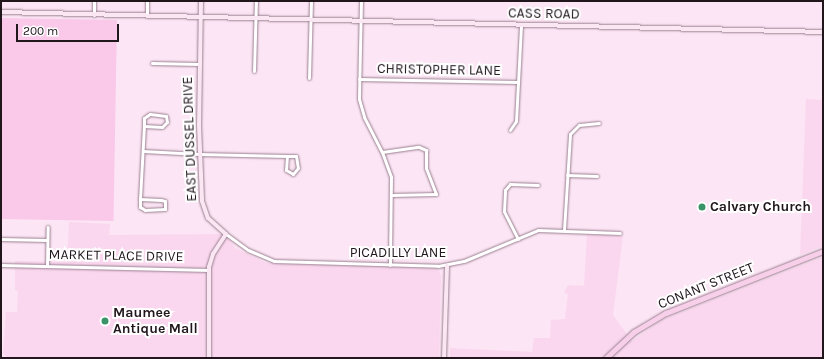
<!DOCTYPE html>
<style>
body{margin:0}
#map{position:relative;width:824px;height:359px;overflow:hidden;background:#fce5f4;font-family:Karla,sans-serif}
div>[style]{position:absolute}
.built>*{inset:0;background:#fad7ee}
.green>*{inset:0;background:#fac8e9;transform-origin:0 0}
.roads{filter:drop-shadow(0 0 1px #9a8091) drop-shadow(0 0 1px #9a8091)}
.street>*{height:3px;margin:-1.5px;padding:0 1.5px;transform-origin:1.5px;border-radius:1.5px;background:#fff}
.secondary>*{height:4px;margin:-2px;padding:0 2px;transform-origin:2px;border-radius:2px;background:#fbe7f4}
.primary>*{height:4.5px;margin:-2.25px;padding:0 2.25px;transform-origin:2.25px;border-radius:2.25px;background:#f7cfe9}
.dots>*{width:11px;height:11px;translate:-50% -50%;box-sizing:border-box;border:2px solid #fff;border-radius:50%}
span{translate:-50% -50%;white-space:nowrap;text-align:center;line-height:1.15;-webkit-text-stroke:4px #fff;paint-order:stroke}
.street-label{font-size:14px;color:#20161c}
.poi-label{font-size:14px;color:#20161c;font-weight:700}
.left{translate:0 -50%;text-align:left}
.frame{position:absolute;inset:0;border:2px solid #20161c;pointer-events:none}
.scale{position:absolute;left:16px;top:24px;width:103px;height:18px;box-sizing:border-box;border:2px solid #20161c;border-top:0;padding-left:5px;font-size:12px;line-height:14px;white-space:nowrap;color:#20161c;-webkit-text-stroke:3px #fff;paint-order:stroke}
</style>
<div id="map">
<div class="built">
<i style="clip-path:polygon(806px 99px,823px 100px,823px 246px,800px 255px)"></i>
<i style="clip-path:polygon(69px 222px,110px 224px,109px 235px,226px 234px,235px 248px,266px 263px,433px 268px,439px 270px,441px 276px,439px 358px,7px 358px,3px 353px,6px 312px,17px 312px,18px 291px,15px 290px,15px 261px,67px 262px)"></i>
<i style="clip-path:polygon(587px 234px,623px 236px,613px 315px,632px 341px,662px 320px,823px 257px,823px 358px,450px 358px,450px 348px,532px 352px,534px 338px,550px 338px,551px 320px,565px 319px,568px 294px,564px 293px,568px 285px,584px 286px)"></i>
</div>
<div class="green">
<i style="left:1px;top:18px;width:116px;height:201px;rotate:1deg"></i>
</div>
<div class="roads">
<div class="street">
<i style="left:361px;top:1px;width:98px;rotate:91.2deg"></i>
<i style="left:359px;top:99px;width:19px;rotate:74deg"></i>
<i style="left:364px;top:117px;width:39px;rotate:63deg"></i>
<i style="left:382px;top:152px;width:27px;rotate:70deg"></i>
<i style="left:391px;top:177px;width:88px;rotate:90.7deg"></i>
<i style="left:94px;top:15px;width:14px;rotate:-90deg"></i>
<i style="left:147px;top:16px;width:15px;rotate:-90deg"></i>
<i style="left:152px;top:63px;width:47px;rotate:1.2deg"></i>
<i style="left:254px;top:71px;width:70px;rotate:-88.4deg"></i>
<i style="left:309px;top:78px;width:77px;rotate:-88.5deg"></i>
<i style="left:359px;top:79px;width:159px;rotate:1.1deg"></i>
<i style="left:150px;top:114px;width:16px;rotate:7deg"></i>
<i style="left:166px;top:116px;width:6px;rotate:81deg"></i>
<i style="left:167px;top:122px;width:7px;rotate:135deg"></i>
<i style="left:162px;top:127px;width:18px;rotate:-177deg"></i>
<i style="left:144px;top:126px;width:8px;rotate:-90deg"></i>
<i style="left:144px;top:118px;width:7px;rotate:-34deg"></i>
<i style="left:510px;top:130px;width:11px;rotate:-56deg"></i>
<i style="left:516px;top:121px;width:97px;rotate:-87deg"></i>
<i style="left:143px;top:151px;width:56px;rotate:3.1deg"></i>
<i style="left:199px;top:154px;width:88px;rotate:1.3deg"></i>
<i style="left:287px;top:156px;width:9px"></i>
<i style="left:296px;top:156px;width:12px;rotate:81deg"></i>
<i style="left:298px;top:168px;width:8px;rotate:130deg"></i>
<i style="left:293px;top:174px;width:8px;rotate:-150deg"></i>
<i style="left:286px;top:170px;width:14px;rotate:-86deg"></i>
<i style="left:382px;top:152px;width:37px;rotate:-8deg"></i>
<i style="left:419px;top:147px;width:8px;rotate:23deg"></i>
<i style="left:426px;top:150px;width:18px;rotate:90deg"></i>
<i style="left:426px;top:168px;width:28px;rotate:69deg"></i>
<i style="left:436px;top:194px;width:44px;rotate:178.7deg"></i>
<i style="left:567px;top:175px;width:30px;rotate:2deg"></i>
<i style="left:140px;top:199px;width:73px;rotate:-86.9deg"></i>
<i style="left:140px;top:199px;width:21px;rotate:3deg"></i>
<i style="left:161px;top:200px;width:4px;rotate:14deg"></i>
<i style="left:165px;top:201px;width:8px;rotate:90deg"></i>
<i style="left:165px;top:209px;width:20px;rotate:177deg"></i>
<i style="left:145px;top:210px;width:6px;rotate:-149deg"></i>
<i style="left:140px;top:207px;width:8px;rotate:-90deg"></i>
<i style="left:564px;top:230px;width:96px;rotate:-86.4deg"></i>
<i style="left:570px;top:134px;width:13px;rotate:-45deg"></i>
<i style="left:579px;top:125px;width:20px;rotate:-6deg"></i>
<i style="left:226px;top:234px;width:27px;rotate:36deg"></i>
<i style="left:248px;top:250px;width:28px;rotate:23deg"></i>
<i style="left:274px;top:261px;width:164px;rotate:1.7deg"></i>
<i style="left:438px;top:266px;width:26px;rotate:-11deg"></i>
<i style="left:464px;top:261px;width:80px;rotate:-22.7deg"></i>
<i style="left:538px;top:230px;width:82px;rotate:2.1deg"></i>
<i style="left:1px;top:239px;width:46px;rotate:1.2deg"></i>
<i style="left:518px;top:239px;width:31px;rotate:-117deg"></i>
<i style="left:504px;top:211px;width:21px;rotate:-87deg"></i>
<i style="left:505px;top:190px;width:8px;rotate:-50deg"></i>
<i style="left:510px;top:184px;width:28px;rotate:2deg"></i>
<i style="left:1px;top:265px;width:208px;rotate:1.4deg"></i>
<i style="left:47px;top:266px;width:39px;rotate:-89deg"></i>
</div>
<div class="secondary">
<i style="left:201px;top:1px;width:124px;rotate:90.9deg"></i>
<i style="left:199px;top:125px;width:76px;rotate:87.7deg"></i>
<i style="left:202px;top:201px;width:18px;rotate:71deg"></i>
<i style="left:208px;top:218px;width:24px;rotate:42deg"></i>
<i style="left:226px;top:234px;width:24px;rotate:123deg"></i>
<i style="left:213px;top:254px;width:14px;rotate:107deg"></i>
<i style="left:209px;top:267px;width:91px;rotate:90deg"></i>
<i style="left:1px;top:12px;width:822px;rotate:1.39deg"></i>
<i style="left:444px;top:358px;width:92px;rotate:-88.1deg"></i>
</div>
<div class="primary">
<i style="left:606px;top:358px;width:38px;rotate:-43deg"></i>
<i style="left:634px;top:332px;width:37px;rotate:-31deg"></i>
<i style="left:666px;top:313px;width:169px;rotate:-21.5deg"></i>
</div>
</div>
<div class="dots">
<i style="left:702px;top:207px;background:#3b9368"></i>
<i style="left:105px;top:321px;background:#3b9368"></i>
</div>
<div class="street-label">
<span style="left:544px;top:14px;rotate:1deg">CASS ROAD</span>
<span style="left:439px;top:70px;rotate:1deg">CHRISTOPHER LANE</span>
<span style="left:190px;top:139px;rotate:-92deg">EAST DUSSEL DRIVE</span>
<span style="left:398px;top:253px">PICADILLY LANE</span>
<span style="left:116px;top:256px;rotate:1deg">MARKET PLACE DRIVE</span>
<span style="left:706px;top:286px;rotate:-22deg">CONANT STREET</span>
</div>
<div class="poi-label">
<span class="left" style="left:710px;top:207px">Calvary Church</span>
<span class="left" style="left:113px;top:321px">Maumee<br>Antique Mall</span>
</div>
<div class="frame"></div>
<div class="scale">200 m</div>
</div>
